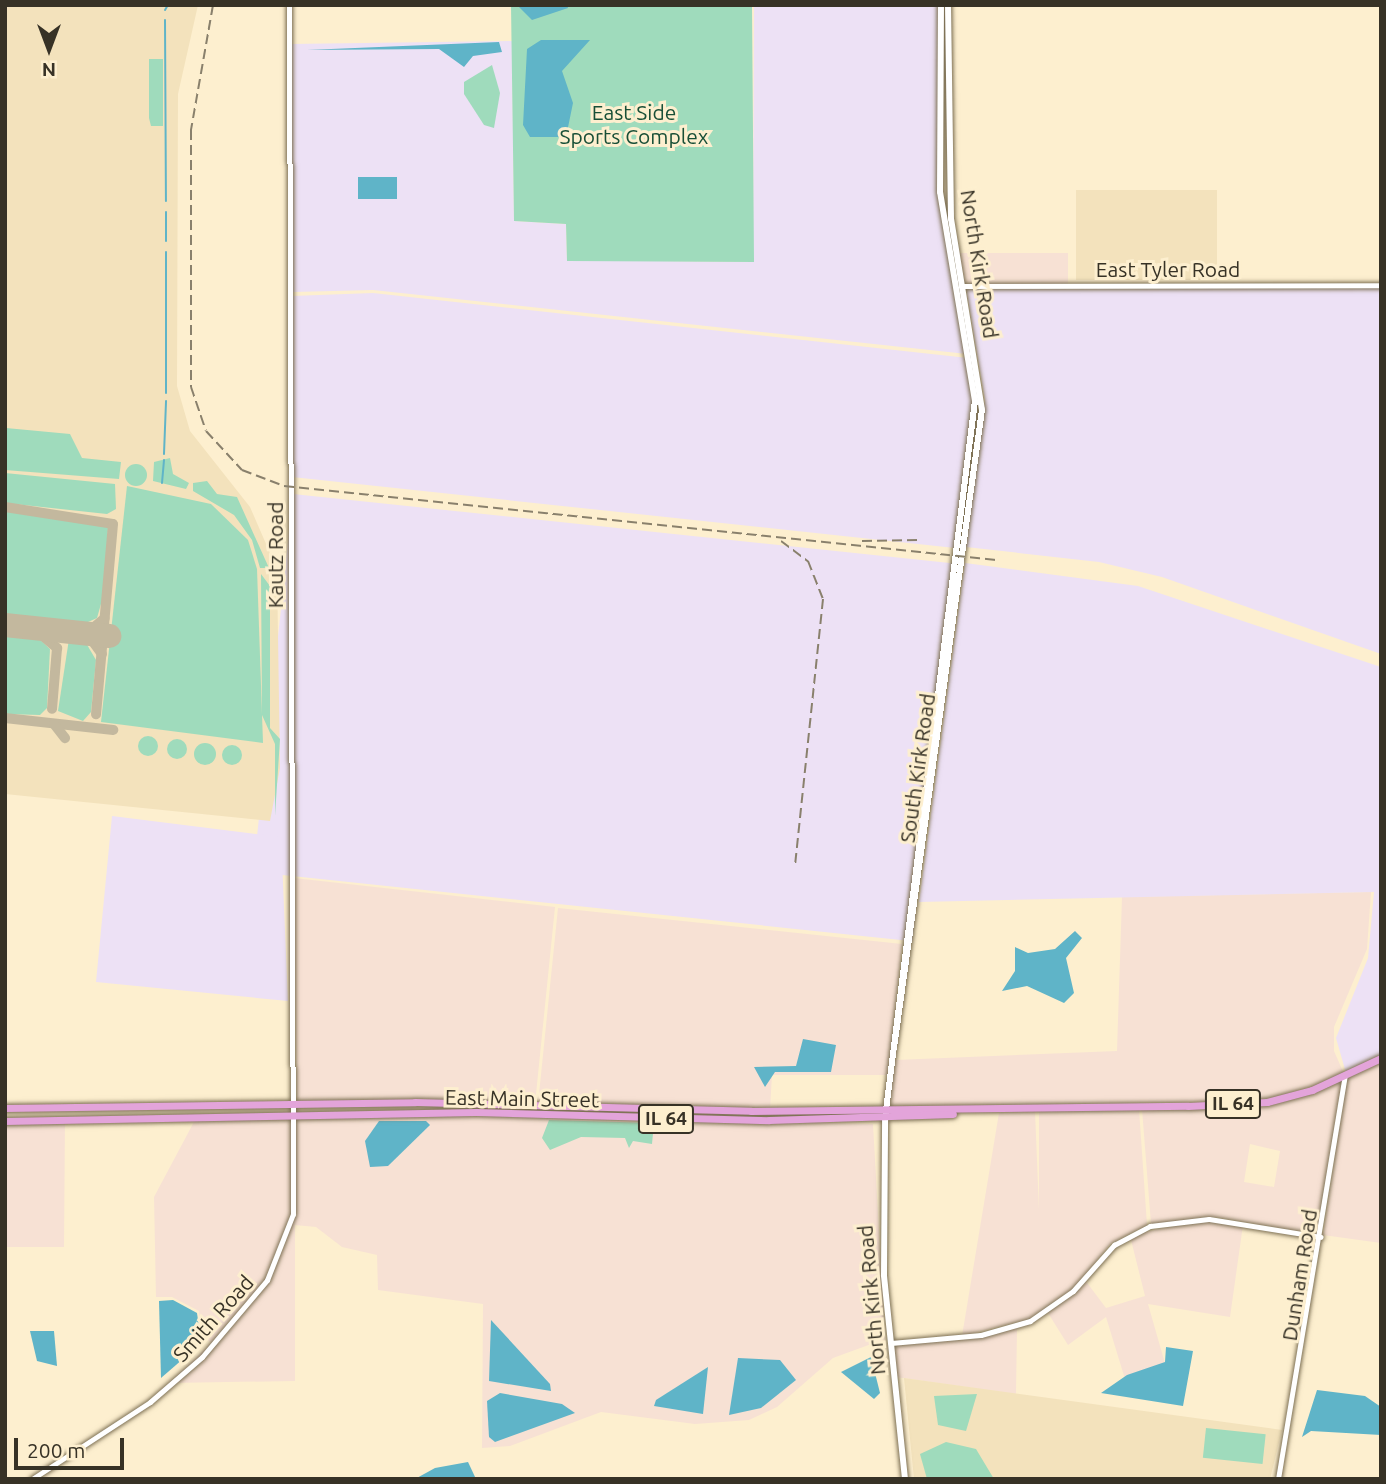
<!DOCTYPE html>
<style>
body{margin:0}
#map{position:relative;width:1386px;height:1484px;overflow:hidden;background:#fdefcf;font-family:Ubuntu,sans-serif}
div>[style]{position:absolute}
.commercial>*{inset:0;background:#f7e1d4;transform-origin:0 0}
.industrial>*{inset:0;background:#ede1f5;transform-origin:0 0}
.built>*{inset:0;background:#f3e2bc;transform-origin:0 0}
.green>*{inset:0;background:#9fdbbc;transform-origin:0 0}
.round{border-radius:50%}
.water>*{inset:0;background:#5fb4c8;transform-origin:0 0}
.stream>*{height:2px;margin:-1px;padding:0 1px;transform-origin:1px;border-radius:1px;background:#5fb4c8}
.taxiway>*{height:10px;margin:-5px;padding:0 5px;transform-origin:5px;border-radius:5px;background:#c3b89e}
.runway>*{height:24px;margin:-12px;padding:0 12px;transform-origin:12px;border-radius:12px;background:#c3b89e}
.roads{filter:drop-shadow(0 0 2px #7d7054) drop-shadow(0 0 2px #7d7054)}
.tertiary>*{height:5px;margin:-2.5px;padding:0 2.5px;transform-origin:2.5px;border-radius:2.5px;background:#fff}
.secondary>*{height:6px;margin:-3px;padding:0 3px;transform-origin:3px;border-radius:3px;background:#fff}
.primary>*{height:7px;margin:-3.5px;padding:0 3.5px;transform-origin:3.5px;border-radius:3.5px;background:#e3a4da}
.rail>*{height:2px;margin-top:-1px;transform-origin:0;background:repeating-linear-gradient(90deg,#89806c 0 10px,transparent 0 15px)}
span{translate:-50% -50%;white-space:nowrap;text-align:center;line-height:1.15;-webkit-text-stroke:6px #fdefcf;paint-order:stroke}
.shield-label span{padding:2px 5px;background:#fdefcf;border:2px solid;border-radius:5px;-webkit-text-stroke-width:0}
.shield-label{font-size:19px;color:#373226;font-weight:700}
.park-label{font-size:21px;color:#184f37}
.street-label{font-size:21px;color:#373226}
.frame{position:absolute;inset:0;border:7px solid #373226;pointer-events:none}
.north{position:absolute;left:14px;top:14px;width:70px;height:70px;-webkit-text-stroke:5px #fdefcf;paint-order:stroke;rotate:180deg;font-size:19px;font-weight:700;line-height:28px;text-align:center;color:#373226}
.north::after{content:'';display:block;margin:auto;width:24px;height:32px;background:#373226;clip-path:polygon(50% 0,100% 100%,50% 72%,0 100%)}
.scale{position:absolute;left:14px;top:1438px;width:110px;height:32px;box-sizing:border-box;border:4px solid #373226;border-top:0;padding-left:9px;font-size:21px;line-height:24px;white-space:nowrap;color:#373226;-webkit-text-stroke:5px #fdefcf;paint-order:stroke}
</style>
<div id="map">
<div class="commercial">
<i style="left:958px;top:253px;width:110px;height:32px"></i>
<i style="clip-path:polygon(294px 878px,555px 907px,535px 1104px,297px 1102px)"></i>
<i style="clip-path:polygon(1371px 892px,1367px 949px,1334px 1027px,1334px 1051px,1345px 1076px,1266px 1100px,888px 1108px,895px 1060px,1117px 1051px,1122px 897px)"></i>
<i style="clip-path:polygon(558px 908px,902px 944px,888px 1075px,772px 1075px,770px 1109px,538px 1104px)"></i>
<i style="clip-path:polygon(1381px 1060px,1381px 1243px,1323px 1235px,1347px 1077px)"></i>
<i style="clip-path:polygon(evenodd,1343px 1078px,1319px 1235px,1216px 1217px,1151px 1224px,1142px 1109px,1267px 1104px,1343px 1078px,1250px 1144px,1280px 1151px,1274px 1187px,1244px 1182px,1250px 1144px)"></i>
<i style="clip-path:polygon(1139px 1109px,1147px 1225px,1110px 1244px,1072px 1291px,1029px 1319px,962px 1336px,999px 1113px,1035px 1111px,1039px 1210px,1039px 1110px)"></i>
<i style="clip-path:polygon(461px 1116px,873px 1124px,885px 1339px,833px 1358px,777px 1407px,749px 1420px,695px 1424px,601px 1412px,510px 1446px,482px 1448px,483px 1304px,378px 1290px,377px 1255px,342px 1247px,316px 1227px,295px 1225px,295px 1381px,169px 1383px,211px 1343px,200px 1332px,199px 1311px,172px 1297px,156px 1297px,154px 1197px,195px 1120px)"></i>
<i style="clip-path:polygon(65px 1119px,64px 1247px,6px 1247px,5px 1292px,5px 1120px)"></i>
<i style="clip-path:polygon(1198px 1220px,1243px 1225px,1230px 1317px,1148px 1304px,1166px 1367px,1125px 1379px,1106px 1317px,1068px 1345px,1048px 1313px,1085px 1280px,1106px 1308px,1145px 1296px,1130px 1236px)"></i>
<i style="clip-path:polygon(1017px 1328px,1016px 1394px,896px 1377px,894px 1345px)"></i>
</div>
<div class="industrial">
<i style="clip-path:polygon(754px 5px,938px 5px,940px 211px,967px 354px,373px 290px,293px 292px,290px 44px,512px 41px,514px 221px,566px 224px,567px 260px,753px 262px)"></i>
<i style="clip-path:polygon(1381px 287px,1381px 654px,1162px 577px,1099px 562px,966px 547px,985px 400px,966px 288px)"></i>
<i style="clip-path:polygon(373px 293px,968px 358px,973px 398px,955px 548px,292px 477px,292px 296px)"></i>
<i style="left:293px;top:494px;width:663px;height:380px;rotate:6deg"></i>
<i style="clip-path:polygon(965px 563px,1138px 586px,1381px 667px,1381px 1057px,1346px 1073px,1336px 1038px,1368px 958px,1374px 892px,919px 902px)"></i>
<i style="clip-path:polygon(112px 816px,281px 837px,288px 1001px,96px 982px)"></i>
</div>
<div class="built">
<i style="clip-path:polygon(5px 5px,198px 5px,178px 94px,177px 386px,190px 431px,250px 507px,277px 569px,280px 768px,270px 821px,5px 794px)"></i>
<i style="left:1076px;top:190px;width:141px;height:90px"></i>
<i style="clip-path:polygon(904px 1378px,1282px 1430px,1270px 1479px,914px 1479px)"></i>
</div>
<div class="green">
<i style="clip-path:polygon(511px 5px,752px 5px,754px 262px,567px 261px,566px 224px,514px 221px)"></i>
<i style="clip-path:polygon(149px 59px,163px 59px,163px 126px,151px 126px,149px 118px)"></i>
<i style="clip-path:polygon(492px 65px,500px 93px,494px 128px,484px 125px,464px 94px,464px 82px)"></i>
<i style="clip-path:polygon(5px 401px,6px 428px,70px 434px,82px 458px,121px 462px,119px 479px,5px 470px)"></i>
<i style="clip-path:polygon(170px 458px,173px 474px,189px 483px,186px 489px,153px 481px,154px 462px)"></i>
<i class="round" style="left:125px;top:464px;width:22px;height:22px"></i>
<i style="clip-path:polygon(5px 473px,115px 484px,116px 509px,107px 514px,5px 503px)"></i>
<i style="clip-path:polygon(207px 481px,217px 494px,237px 497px,269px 568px,260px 568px,252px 540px,234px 515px,193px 491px,193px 483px)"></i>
<i style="clip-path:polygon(127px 486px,211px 504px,248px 540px,257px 569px,263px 743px,101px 722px)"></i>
<i style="clip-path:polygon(5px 511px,108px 527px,106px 586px,97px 618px,79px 626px,5px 619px)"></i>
<i style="clip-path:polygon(261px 574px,270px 586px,270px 728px,280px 739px,275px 816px,275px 744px,262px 715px)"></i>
<i style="clip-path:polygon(5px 631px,34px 634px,50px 649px,47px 708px,40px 715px,5px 714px)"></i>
<i style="clip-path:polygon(69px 639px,86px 643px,96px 660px,91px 712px,83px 721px,58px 711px)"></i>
<i class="round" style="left:138px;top:736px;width:20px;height:20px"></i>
<i class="round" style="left:167px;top:739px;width:20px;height:20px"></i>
<i class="round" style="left:194px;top:743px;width:22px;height:22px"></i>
<i class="round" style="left:222px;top:745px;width:20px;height:20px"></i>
<i style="clip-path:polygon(549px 1120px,654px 1123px,652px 1144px,633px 1141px,629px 1148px,625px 1138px,581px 1137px,550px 1150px,542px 1138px)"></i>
<i style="clip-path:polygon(977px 1394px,966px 1431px,938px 1425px,934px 1396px)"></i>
<i style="left:1206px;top:1428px;width:60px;height:30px;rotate:6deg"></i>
<i style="clip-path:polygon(946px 1442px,976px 1449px,994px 1479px,927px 1479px,920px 1454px)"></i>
</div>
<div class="water">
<i style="clip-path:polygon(517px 5px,567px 5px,568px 8px,532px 20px)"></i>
<i style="clip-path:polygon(541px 40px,590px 40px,562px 71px,573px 103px,566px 137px,530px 137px,523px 125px,527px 49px)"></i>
<i style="clip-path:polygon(499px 42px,502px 52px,473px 56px,464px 67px,439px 49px,307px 50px)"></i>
<i style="left:358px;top:177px;width:39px;height:22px"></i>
<i style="clip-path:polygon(1075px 931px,1082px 938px,1066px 958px,1074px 993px,1064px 1003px,1027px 986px,1002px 991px,1015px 971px,1015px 947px,1028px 953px,1055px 949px)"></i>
<i style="clip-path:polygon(803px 1039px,836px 1045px,831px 1072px,775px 1072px,765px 1087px,754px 1067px,796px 1066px)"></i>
<i style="clip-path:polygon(379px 1121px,426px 1121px,430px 1125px,388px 1166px,370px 1167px,365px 1141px)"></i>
<i style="clip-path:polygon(173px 1300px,197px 1313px,200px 1335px,191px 1352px,161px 1378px,159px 1301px)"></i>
<i style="clip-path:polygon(491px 1320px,550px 1384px,551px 1391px,489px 1381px)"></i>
<i style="clip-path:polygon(30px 1331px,54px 1331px,57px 1366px,37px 1361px)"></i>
<i style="clip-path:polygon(1166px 1347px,1193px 1351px,1183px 1406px,1101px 1393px,1127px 1375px,1165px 1362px)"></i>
<i style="clip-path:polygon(871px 1357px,880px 1393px,874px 1399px,841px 1372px)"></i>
<i style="clip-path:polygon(738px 1358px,780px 1360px,796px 1380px,761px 1408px,729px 1415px)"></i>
<i style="clip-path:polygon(708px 1367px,703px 1414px,654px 1406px,656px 1400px)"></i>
<i style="clip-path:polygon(1317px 1390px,1365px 1396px,1381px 1407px,1381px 1435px,1311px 1431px,1302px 1437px)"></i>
<i style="clip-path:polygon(500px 1393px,562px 1404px,575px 1413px,495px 1442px,489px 1437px,487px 1401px)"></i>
<i style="clip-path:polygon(468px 1462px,476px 1479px,415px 1479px,435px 1468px)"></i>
</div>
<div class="stream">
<i style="left:165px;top:10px;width:6px;rotate:-59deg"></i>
<i style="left:165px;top:20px;width:181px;rotate:89.7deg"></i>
<i style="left:166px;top:212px;width:29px;rotate:90deg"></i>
<i style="left:166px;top:393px;width:141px;rotate:-90deg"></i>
<i style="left:164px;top:454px;width:53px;rotate:-87.8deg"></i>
<i style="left:162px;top:483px;width:23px;rotate:-85deg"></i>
</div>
<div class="taxiway">
<i style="left:5px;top:507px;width:109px;rotate:8.9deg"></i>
<i style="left:113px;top:524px;width:191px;rotate:95.1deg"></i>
<i style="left:32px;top:627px;width:33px;rotate:40deg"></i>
<i style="left:57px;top:648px;width:61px;rotate:94.7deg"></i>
<i style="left:102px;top:654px;width:26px;rotate:-126deg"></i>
<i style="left:87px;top:633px;width:23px;rotate:-40deg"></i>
<i style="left:5px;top:718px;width:109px;rotate:6.3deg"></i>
<i style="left:54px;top:724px;width:18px;rotate:52deg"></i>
</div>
<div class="runway">
<i style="left:5px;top:625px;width:105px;rotate:6deg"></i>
</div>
<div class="roads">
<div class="tertiary">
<i style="left:961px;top:286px;width:420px;rotate:-0.1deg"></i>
<i style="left:891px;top:1343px;width:90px;rotate:-5.1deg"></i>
<i style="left:981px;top:1335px;width:51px;rotate:-15.9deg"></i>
<i style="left:1030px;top:1321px;width:52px;rotate:-34.9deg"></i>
<i style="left:1073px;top:1291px;width:62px;rotate:-48.3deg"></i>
<i style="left:1114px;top:1245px;width:41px;rotate:-27.8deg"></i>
<i style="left:1150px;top:1226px;width:59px;rotate:-6.8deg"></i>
<i style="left:1209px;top:1219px;width:113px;rotate:9.1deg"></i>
<i style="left:32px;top:1479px;width:141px;rotate:-33.1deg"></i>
<i style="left:150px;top:1402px;width:69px;rotate:-40.9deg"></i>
<i style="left:202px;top:1357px;width:101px;rotate:-49.8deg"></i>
<i style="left:267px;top:1280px;width:71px;rotate:-68.5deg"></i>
<i style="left:293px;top:1214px;width:1209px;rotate:-90.19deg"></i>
<i style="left:1278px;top:1479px;width:409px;rotate:-80.6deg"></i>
</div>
<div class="secondary">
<i style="left:894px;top:1048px;width:644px;rotate:-82.15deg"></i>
<i style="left:982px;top:410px;width:193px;rotate:-99.2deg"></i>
<i style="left:951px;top:219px;width:214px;rotate:-90.8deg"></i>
<i style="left:905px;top:1479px;width:205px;rotate:-95.9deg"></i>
<i style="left:884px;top:1275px;width:157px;rotate:-89.6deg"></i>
<i style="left:885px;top:1118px;width:723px;rotate:-82.85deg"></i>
<i style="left:975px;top:401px;width:212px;rotate:-99.5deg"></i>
<i style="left:940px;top:192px;width:187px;rotate:-89.7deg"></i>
</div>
<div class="primary">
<i style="left:5px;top:1108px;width:410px;rotate:-0.8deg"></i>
<i style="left:415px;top:1102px;width:336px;rotate:1.5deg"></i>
<i style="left:751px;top:1111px;width:437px;rotate:-0.7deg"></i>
<i style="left:1188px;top:1106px;width:79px;rotate:-2.9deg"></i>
<i style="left:1267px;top:1102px;width:47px;rotate:-14.9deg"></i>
<i style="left:1312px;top:1090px;width:76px;rotate:-24.9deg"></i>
<i style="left:5px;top:1121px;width:471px;rotate:-1.1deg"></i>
<i style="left:476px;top:1112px;width:293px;rotate:1.6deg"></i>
<i style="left:769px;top:1120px;width:184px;rotate:-1.9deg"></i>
</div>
</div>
<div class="rail">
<i style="left:213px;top:5px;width:127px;rotate:100deg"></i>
<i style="left:191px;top:130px;width:257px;rotate:90deg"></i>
<i style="left:191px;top:387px;width:46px;rotate:71.2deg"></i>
<i style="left:206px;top:431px;width:53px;rotate:47.3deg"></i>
<i style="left:242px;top:470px;width:45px;rotate:20.9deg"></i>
<i style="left:284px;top:486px;width:716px;rotate:5.93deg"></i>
<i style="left:781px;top:541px;width:34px;rotate:37deg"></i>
<i style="left:808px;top:561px;width:41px;rotate:68.5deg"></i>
<i style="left:823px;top:599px;width:269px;rotate:96deg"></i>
<i style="left:862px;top:541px;width:56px;rotate:-1deg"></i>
</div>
<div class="shield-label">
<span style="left:1233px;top:1104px">IL 64</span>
<span style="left:666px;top:1119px">IL 64</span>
</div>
<div class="park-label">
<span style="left:634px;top:124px">East Side<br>Sports Complex</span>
</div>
<div class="street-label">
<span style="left:980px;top:264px;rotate:81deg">North Kirk Road</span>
<span style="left:1168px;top:269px">East Tyler Road</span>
<span style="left:275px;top:555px;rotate:-90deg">Kautz Road</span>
<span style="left:917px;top:768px;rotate:-82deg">South Kirk Road</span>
<span style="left:522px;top:1098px;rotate:1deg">East Main Street</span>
<span style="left:1299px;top:1275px;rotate:-81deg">Dunham Road</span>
<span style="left:871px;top:1300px;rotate:-95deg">North Kirk Road</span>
<span style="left:213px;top:1318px;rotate:-48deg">Smith Road</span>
</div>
<div class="frame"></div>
<div class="north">N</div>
<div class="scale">200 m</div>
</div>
